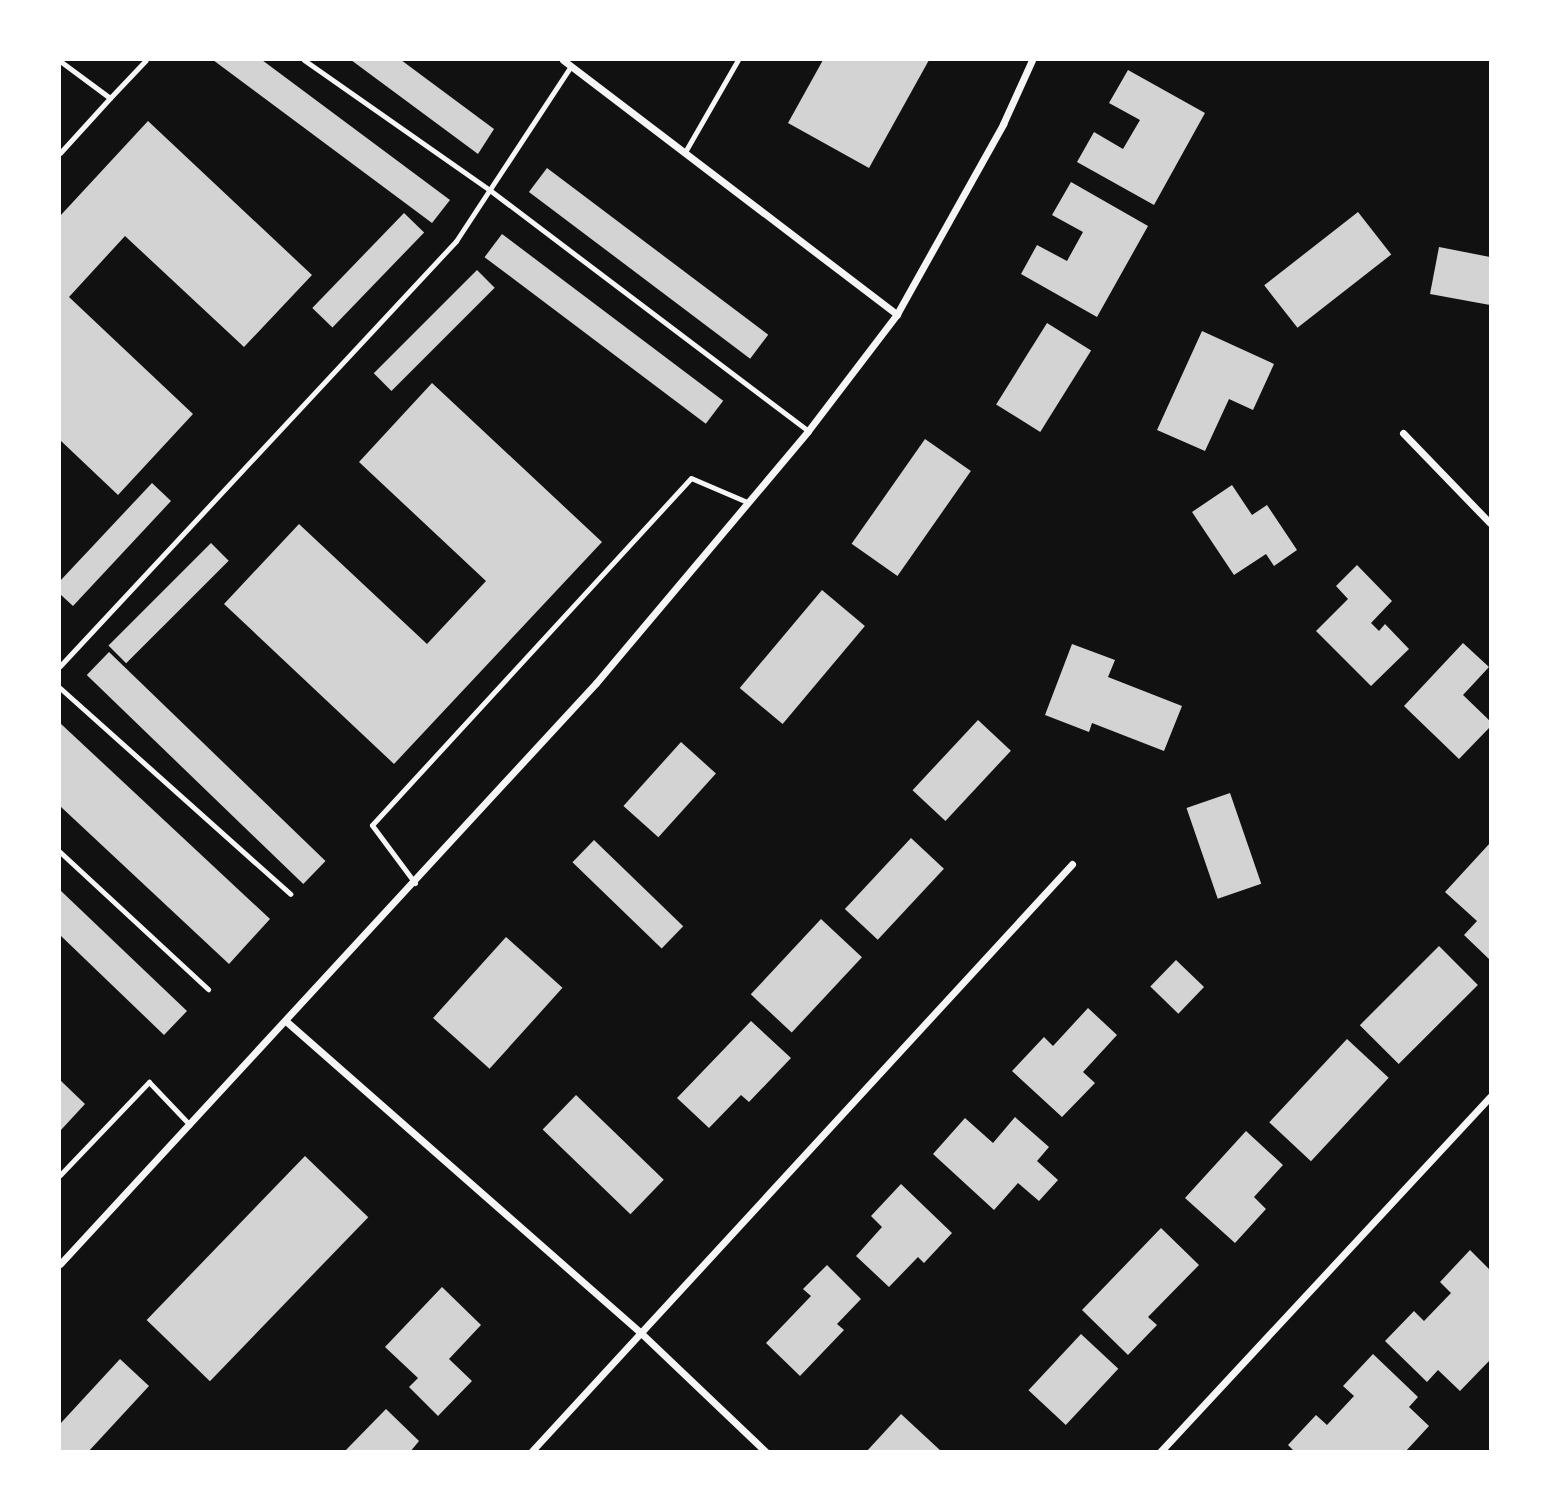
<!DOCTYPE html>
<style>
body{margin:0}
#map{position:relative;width:1550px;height:1511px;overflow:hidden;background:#111;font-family:"Asap Condensed",sans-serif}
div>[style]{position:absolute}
.building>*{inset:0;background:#d3d3d3;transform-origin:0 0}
.service>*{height:5px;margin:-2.5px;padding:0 2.5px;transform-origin:2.5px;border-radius:2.5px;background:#f5f5f5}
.minor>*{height:7px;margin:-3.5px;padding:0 3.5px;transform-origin:3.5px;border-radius:3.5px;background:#f5f5f5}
span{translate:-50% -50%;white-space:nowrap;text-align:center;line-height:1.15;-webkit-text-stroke:5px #fff;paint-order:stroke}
.frame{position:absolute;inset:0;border:61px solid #fff;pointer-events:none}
</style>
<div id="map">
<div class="building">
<i style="clip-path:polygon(213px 60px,262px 60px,450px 200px,432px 223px)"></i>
<i style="clip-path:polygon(351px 60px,401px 60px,494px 129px,478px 154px)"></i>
<i style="clip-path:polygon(823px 60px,929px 60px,869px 168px,788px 123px)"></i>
<i style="clip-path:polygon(1128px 70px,1205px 113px,1154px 205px,1077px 162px,1094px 132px,1123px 149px,1140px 120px,1109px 103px)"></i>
<i style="clip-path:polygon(148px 121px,312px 275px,244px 347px,125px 236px,69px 297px,193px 414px,118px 495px,60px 440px,60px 216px)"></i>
<i style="left:547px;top:168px;width:277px;height:30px;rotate:37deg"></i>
<i style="clip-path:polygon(1071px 182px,1148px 226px,1097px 317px,1021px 274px,1037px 245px,1067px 261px,1083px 232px,1052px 215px)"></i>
<i style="left:1358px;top:212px;width:54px;height:119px;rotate:52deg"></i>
<i style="left:404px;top:213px;width:28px;height:132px;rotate:44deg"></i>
<i style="left:502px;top:234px;width:277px;height:29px;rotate:37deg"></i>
<i style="clip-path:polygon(1439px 247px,1490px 257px,1490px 305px,1430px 294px)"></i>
<i style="left:477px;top:270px;width:25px;height:146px;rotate:45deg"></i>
<i style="left:1047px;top:323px;width:52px;height:96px;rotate:32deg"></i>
<i style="clip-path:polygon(1202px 331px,1274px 364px,1253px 410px,1229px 399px,1205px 451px,1157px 430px)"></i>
<i style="clip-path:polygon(432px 383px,602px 542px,394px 764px,224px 604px,299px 524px,427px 644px,486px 581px,359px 462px)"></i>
<i style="left:925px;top:439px;width:56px;height:128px;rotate:35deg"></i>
<i style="clip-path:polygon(152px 483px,171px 501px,73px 606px,60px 594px,60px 581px)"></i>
<i style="clip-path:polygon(1232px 485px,1252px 515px,1267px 505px,1297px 550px,1274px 566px,1266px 554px,1234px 575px,1192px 512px)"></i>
<i style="left:211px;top:543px;width:25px;height:145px;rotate:45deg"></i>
<i style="clip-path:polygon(1357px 565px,1392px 601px,1371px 623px,1379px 631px,1385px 624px,1409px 649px,1371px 686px,1316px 631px,1348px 599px,1336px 586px)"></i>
<i style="left:822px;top:590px;width:56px;height:128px;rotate:40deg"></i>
<i style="clip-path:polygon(1463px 643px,1489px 667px,1463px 695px,1490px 721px,1490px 727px,1459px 759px,1404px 706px)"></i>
<i style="clip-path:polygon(1072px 644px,1115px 660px,1108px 677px,1182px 706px,1164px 751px,1092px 723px,1089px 732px,1045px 715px)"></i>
<i style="left:109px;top:652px;width:301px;height:32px;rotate:44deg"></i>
<i style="left:978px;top:720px;width:45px;height:96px;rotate:43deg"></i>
<i style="clip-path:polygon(60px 723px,270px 919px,229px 964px,60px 806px)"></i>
<i style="left:681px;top:742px;width:47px;height:86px;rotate:42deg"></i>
<i style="left:1230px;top:793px;width:96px;height:46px;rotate:71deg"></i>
<i style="left:911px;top:838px;width:45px;height:97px;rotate:43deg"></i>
<i style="left:594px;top:840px;width:124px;height:31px;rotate:44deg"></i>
<i style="clip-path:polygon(1490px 843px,1490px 960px,1464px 935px,1477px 921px,1445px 892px)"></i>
<i style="clip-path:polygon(60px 890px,187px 1011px,164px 1035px,60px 935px)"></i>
<i style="left:821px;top:919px;width:56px;height:103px;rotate:43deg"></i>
<i style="left:506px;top:937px;width:76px;height:109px;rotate:42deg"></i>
<i style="left:1439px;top:946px;width:55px;height:112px;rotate:45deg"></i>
<i style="left:1176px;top:960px;width:39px;height:37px;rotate:44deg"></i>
<i style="clip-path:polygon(1088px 1008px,1117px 1035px,1083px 1072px,1095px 1083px,1062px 1117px,1012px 1071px,1044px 1037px,1053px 1046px)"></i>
<i style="clip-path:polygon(751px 1021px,791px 1058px,749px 1102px,741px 1095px,709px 1128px,677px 1098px)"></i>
<i style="left:1347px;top:1039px;width:57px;height:114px;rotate:43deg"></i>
<i style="clip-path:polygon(60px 1080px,85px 1104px,60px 1131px)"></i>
<i style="left:576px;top:1095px;width:122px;height:48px;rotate:44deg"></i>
<i style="clip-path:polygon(1015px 1117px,1049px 1147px,1037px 1161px,1058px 1180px,1039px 1201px,1018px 1183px,994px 1210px,933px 1154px,965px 1118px,993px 1143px)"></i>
<i style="clip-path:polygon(1246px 1131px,1283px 1165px,1254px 1197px,1266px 1209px,1235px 1243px,1185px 1198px)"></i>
<i style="left:305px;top:1156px;width:88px;height:228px;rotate:44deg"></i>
<i style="clip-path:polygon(901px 1184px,952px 1233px,924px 1263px,918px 1257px,889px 1287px,856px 1256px,882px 1227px,871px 1216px)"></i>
<i style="clip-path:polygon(1161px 1228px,1199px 1265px,1148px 1317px,1157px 1325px,1128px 1355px,1082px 1310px)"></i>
<i style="clip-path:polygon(1470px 1250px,1490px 1270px,1490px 1360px,1460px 1391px,1438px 1370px,1427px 1382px,1385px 1341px,1414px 1311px,1424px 1321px,1451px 1293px,1440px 1282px)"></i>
<i style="clip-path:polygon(827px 1265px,861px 1299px,837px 1324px,844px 1330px,800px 1376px,766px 1343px,811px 1296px,803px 1289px)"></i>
<i style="clip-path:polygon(442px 1287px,481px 1325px,449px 1359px,472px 1381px,438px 1416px,409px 1387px,418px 1378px,385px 1347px)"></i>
<i style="left:1081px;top:1334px;width:51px;height:77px;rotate:43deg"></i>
<i style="clip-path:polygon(1373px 1354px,1418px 1397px,1409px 1407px,1429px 1426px,1405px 1452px,1295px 1452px,1288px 1445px,1316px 1415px,1327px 1425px,1354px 1396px,1343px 1386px)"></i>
<i style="clip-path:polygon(120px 1359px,149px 1386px,88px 1452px,60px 1452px,60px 1424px)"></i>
<i style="clip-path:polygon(386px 1409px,419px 1441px,410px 1452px,344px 1452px)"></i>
<i style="clip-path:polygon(901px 1414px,942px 1452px,866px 1452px)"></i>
</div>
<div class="service">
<i style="left:304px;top:60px;width:228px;rotate:35deg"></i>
<i style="left:491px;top:191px;width:398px;rotate:37.1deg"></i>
<i style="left:60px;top:61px;width:62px;rotate:36.5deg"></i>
<i style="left:110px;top:98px;width:74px;rotate:132.3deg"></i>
<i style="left:110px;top:98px;width:52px;rotate:-46.5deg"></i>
<i style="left:685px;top:152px;width:106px;rotate:-60.1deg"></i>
<i style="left:60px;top:666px;width:581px;rotate:-47.02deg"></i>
<i style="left:456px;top:241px;width:209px;rotate:-56.7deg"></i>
<i style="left:60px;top:688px;width:309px;rotate:41.8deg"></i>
<i style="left:60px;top:852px;width:202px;rotate:42.8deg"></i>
<i style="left:415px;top:883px;width:72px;rotate:-126.6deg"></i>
<i style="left:372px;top:825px;width:471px;rotate:-47.4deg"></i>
<i style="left:691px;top:478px;width:61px;rotate:23.2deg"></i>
<i style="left:60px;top:1175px;width:129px;rotate:-46.3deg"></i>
<i style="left:149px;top:1082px;width:59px;rotate:46.4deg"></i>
</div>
<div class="minor">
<i style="left:563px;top:60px;width:420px;rotate:37.3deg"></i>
<i style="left:1403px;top:433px;width:125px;rotate:46deg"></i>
<i style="left:287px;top:1022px;width:471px;rotate:41.3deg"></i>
<i style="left:641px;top:1333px;width:173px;rotate:43.6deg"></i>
<i style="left:60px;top:1264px;width:790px;rotate:-47.31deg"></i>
<i style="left:596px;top:683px;width:329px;rotate:-49.9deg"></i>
<i style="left:808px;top:431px;width:147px;rotate:-52.7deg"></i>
<i style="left:897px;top:314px;width:218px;rotate:-60.8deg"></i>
<i style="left:1003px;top:124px;width:70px;rotate:-65.6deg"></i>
<i style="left:531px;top:1452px;width:799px;rotate:-47.38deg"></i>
<i style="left:1160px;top:1452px;width:485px;rotate:-47.1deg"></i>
</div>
<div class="frame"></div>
</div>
